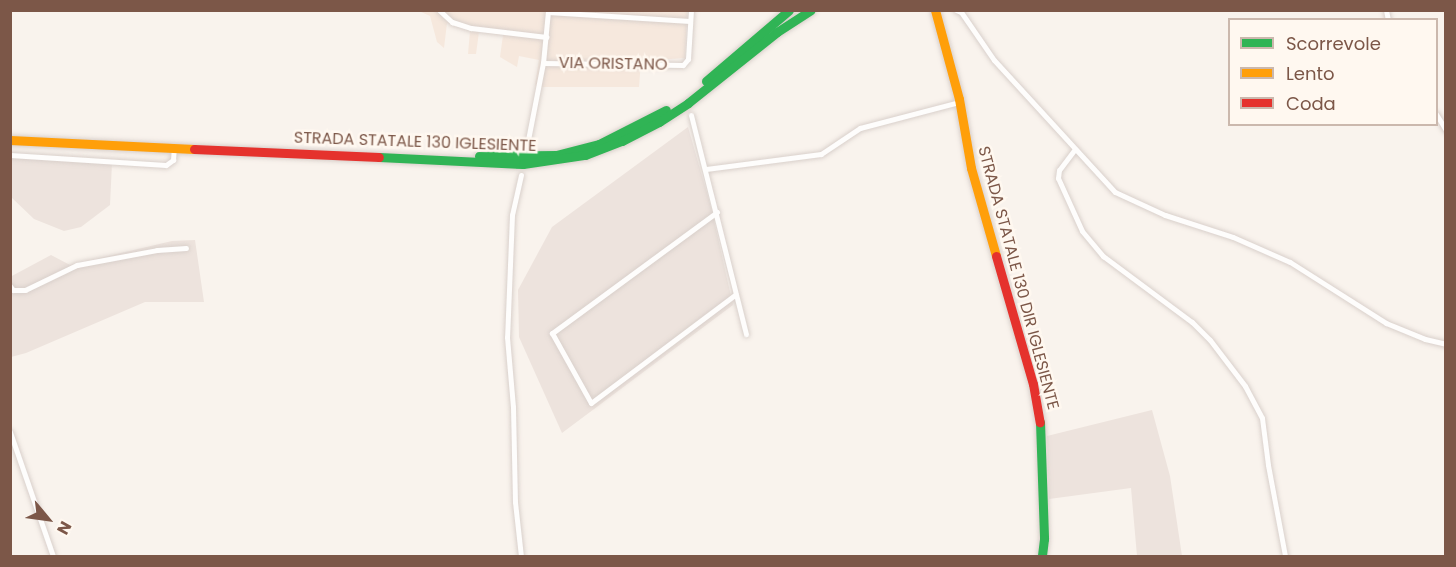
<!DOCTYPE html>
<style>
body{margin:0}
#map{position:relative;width:1456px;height:567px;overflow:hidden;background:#f9f3ed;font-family:Poppins,sans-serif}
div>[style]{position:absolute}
.residential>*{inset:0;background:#f6e8dd}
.industrial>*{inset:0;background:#ede3dd}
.roads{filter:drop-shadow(0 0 2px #d9d0cb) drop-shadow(0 0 2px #d9d0cb)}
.street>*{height:5px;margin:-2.5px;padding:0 2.5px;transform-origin:2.5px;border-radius:2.5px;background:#fefdfc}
.fast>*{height:9px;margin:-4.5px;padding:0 4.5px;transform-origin:4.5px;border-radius:4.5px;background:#30b455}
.slow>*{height:9px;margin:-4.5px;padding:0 4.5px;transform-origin:4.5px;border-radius:4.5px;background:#ff9f0a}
.jam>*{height:9px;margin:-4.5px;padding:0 4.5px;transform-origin:4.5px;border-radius:4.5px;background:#e5322d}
span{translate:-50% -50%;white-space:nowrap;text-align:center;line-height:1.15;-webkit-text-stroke:5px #fff8f0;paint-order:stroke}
.street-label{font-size:16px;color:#7c5748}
.frame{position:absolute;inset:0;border:12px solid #7c5748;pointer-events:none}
.legend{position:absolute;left:1228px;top:18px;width:210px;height:108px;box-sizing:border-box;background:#fff8f0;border:2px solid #cbb8ad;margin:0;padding:8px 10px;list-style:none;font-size:18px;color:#7c5748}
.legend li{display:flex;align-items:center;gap:12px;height:30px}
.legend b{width:30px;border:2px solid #cbb8ad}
.north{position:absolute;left:18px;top:489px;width:60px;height:60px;-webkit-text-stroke:4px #fff8f0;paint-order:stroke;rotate:119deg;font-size:16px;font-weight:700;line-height:24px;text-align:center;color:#7c5748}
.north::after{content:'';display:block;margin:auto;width:21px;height:27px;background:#7c5748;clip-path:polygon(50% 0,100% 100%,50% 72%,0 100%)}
</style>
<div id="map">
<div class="residential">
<i style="clip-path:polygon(419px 11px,687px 11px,685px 58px,641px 61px,639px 87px,542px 87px,535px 85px,539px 60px,519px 56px,517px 67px,500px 57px,503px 35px,479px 32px,476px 54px,468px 54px,470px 31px,447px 23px,444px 48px,437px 42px,430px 16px)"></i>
</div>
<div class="industrial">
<i style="clip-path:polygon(688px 127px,711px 207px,733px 305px,562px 433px,519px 337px,518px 290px,552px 227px)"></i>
<i style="clip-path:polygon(10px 154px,112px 163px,110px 205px,81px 227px,64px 231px,34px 219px,11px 197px)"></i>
<i style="clip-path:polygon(195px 240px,204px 302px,145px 302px,26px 353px,11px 357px,10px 277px,51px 255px,70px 265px,172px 241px)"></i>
<i style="clip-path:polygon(1152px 410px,1170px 476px,1182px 556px,1137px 556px,1131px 488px,1049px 499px,1047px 436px)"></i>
</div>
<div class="roads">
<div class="street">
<i style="left:439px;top:10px;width:18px;rotate:43deg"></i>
<i style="left:452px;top:22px;width:20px;rotate:18deg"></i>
<i style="left:471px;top:28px;width:76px;rotate:6.8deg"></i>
<i style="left:956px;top:10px;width:5px;rotate:22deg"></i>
<i style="left:961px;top:12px;width:58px;rotate:55.5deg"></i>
<i style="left:994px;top:60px;width:179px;rotate:47.5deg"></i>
<i style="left:1115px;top:192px;width:55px;rotate:24.7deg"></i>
<i style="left:1165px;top:215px;width:71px;rotate:17.9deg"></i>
<i style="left:1233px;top:237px;width:62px;rotate:23.7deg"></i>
<i style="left:1290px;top:262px;width:114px;rotate:32.4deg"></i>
<i style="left:1386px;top:323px;width:42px;rotate:22.3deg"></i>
<i style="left:1425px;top:339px;width:22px;rotate:13deg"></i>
<i style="left:1386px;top:10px;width:10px;rotate:79deg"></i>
<i style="left:548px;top:12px;width:142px;rotate:3.6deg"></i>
<i style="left:543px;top:63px;width:140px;rotate:0.8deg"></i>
<i style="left:683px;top:65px;width:8px;rotate:-50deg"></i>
<i style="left:688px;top:59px;width:49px;rotate:-86.5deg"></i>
<i style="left:1436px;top:114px;width:19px;rotate:58deg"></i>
<i style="left:691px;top:115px;width:226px;rotate:75.9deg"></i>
<i style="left:527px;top:145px;width:84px;rotate:-79deg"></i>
<i style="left:543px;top:63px;width:52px;rotate:-84.5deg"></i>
<i style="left:1075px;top:149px;width:26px;rotate:127deg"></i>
<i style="left:1059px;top:170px;width:8px;rotate:97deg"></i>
<i style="left:1058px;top:178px;width:58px;rotate:65.6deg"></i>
<i style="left:1082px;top:231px;width:33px;rotate:50deg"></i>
<i style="left:1103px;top:256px;width:111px;rotate:36.6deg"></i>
<i style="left:1192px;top:322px;width:25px;rotate:45deg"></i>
<i style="left:1210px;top:340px;width:58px;rotate:52.7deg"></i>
<i style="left:1245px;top:386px;width:36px;rotate:62deg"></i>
<i style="left:1262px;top:418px;width:47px;rotate:82.7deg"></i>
<i style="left:1268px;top:465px;width:93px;rotate:79.4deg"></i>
<i style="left:10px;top:155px;width:156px;rotate:3.7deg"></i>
<i style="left:166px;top:165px;width:9px;rotate:-36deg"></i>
<i style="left:173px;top:160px;width:13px;rotate:-86deg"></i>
<i style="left:706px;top:169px;width:116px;rotate:-7.4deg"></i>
<i style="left:821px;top:154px;width:47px;rotate:-33.7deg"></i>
<i style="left:860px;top:128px;width:102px;rotate:-14.7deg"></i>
<i style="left:521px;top:175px;width:41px;rotate:102.7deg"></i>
<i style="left:512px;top:215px;width:122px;rotate:92.3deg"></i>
<i style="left:507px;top:337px;width:70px;rotate:85.1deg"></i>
<i style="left:513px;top:407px;width:95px;rotate:88.8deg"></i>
<i style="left:515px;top:502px;width:54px;rotate:83.7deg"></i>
<i style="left:717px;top:212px;width:205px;rotate:143.7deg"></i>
<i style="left:552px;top:333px;width:80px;rotate:60.9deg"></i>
<i style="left:591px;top:403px;width:181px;rotate:-36.9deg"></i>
<i style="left:10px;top:286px;width:5px;rotate:53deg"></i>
<i style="left:13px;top:290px;width:12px"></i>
<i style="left:25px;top:290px;width:58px;rotate:-25.7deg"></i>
<i style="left:77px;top:265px;width:81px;rotate:-10.6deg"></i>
<i style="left:157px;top:250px;width:29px;rotate:-4deg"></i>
<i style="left:10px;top:432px;width:131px;rotate:70.9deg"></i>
</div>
<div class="fast">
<i style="left:706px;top:81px;width:109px;rotate:-40.5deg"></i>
<i style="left:479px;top:156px;width:77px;rotate:-0.7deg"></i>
<i style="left:556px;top:155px;width:44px;rotate:-14.3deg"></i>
<i style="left:599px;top:144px;width:75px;rotate:-26.9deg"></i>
<i style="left:379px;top:157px;width:144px;rotate:2.8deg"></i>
<i style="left:523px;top:164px;width:63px;rotate:-8.3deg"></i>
<i style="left:585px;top:155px;width:40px;rotate:-21deg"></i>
<i style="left:622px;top:141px;width:42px;rotate:-27.2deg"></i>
<i style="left:659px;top:122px;width:35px;rotate:-33deg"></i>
<i style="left:688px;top:103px;width:114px;rotate:-38.6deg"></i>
<i style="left:777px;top:32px;width:40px;rotate:-32.9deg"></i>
<i style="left:1040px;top:422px;width:117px;rotate:88deg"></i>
<i style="left:1044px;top:539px;width:17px;rotate:97deg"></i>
</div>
<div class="slow">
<i style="left:935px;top:10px;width:92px;rotate:74.9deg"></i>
<i style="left:959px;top:99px;width:70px;rotate:80.1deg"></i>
<i style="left:971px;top:168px;width:91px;rotate:74.1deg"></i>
<i style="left:10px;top:140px;width:184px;rotate:2.8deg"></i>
</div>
<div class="jam">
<i style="left:194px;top:149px;width:185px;rotate:2.5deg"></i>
<i style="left:996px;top:256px;width:133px;rotate:73.9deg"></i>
<i style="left:1033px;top:384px;width:39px;rotate:80deg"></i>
</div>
</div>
<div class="street-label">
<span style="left:613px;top:64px;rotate:1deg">VIA ORISTANO</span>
<span style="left:415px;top:142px;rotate:2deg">STRADA STATALE 130 IGLESIENTE</span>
<span style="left:1018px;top:278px;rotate:75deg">STRADA STATALE 130 DIR IGLESIENTE</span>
</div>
<div class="frame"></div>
<ul class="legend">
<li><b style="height:8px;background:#30b455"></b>Scorrevole</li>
<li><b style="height:8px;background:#ff9f0a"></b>Lento</li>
<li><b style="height:8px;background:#e5322d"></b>Coda</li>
</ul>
<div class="north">N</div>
</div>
